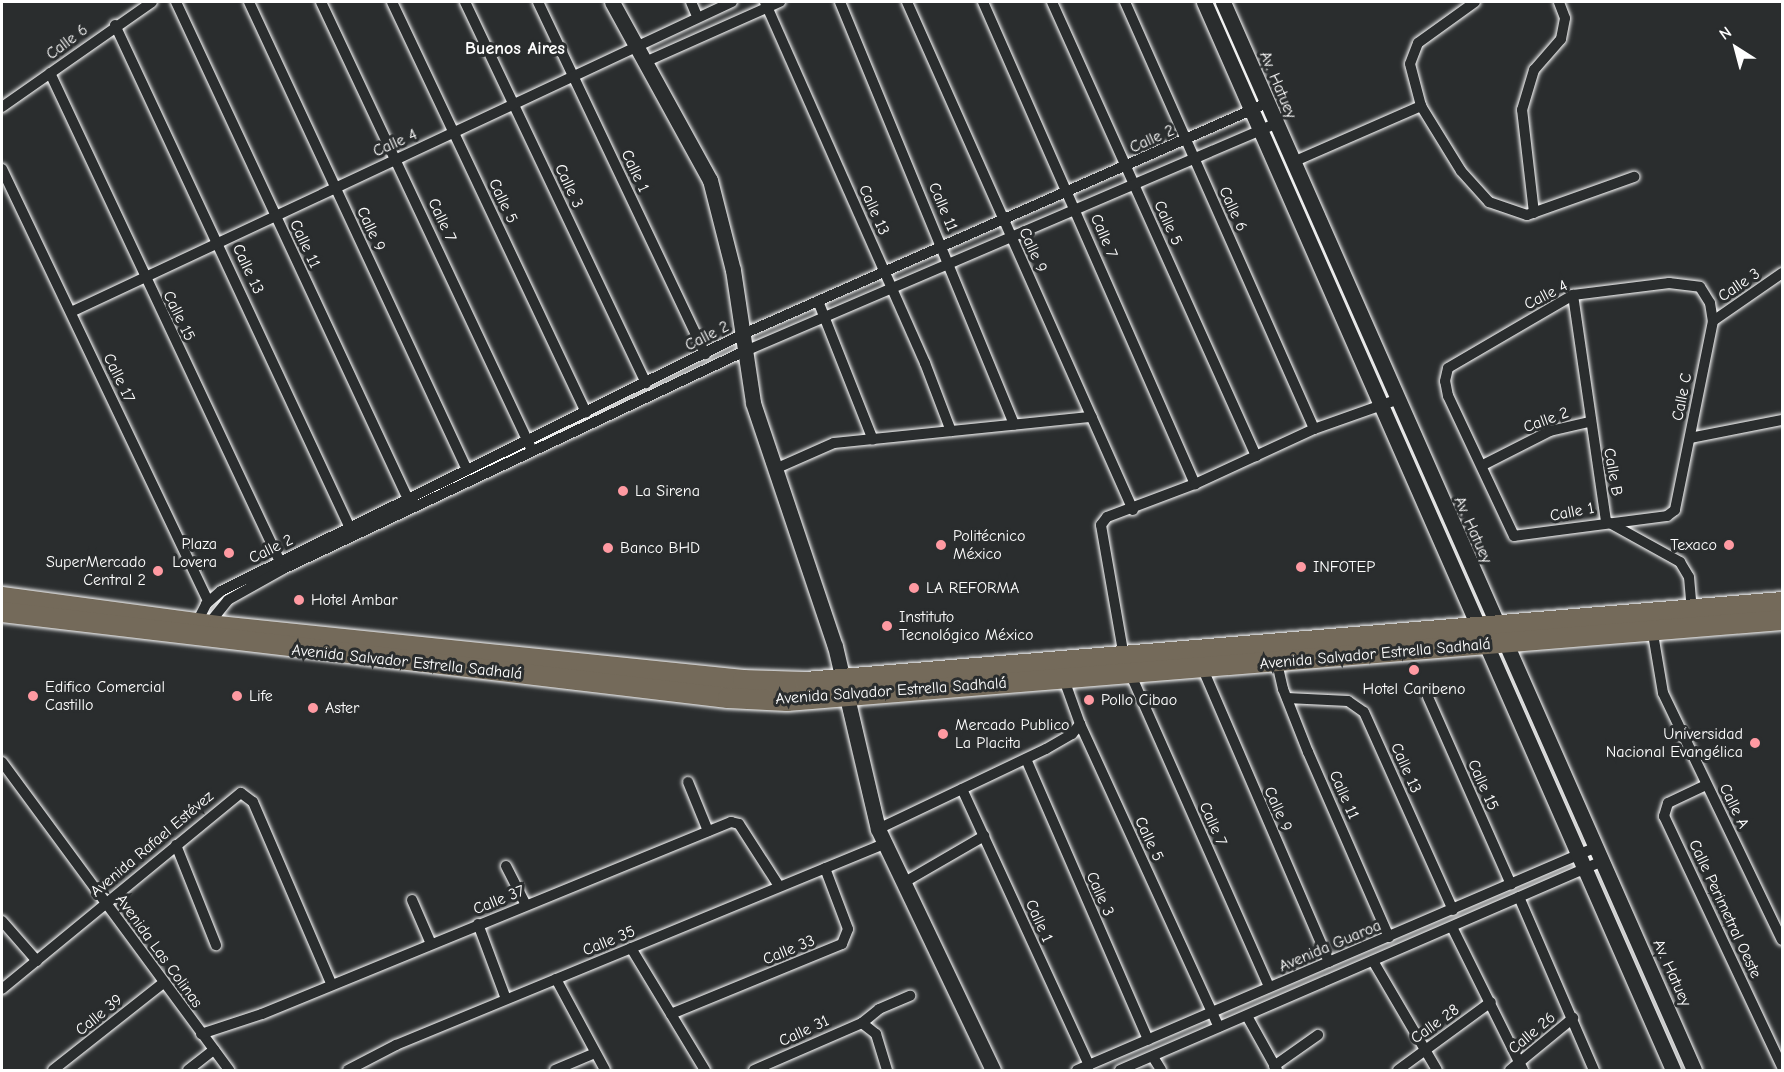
<!DOCTYPE html>
<meta charset="utf-8">
<style>
body{margin:0}
#map{position:relative;width:1784px;height:1072px;overflow:hidden;background:#2a2d2e;font-family:"Comic Neue",sans-serif}
div>[style]{position:absolute}
.roads{filter:drop-shadow(0 0 2px #fff) drop-shadow(0 0 2px #fff)}
.street>*{height:10px;margin:-5px;padding:0 5px;transform-origin:5px;border-radius:5px;background:#2a2d2e}
.secondary>*{height:15px;margin:-7.5px;padding:0 7.5px;transform-origin:7.5px;border-radius:7.5px;background:#2a2d2e}
.highway>*{height:20px;margin:-10px;padding:0 10px;transform-origin:10px;border-radius:10px;background:#746a5a}
.dots>*{width:16px;height:16px;translate:-50% -50%;box-sizing:border-box;border:3px solid #2a2d2e;border-radius:50%}
span{translate:-50% -50%;white-space:nowrap;text-align:center;line-height:1.15;-webkit-text-stroke:6px #2a2d2e;paint-order:stroke}
.street-label{font-size:16px;color:#fff}
.poi-label{font-size:16px;color:#fff}
.left{translate:0 -50%;text-align:left}
.right{translate:-100% -50%;text-align:right}
.neighbourhood-label{font-size:18px;color:#fff;font-weight:700}
.frame{position:absolute;inset:0;border:3px solid #fff;pointer-events:none}
.north{position:absolute;left:1706px;top:18px;width:60px;height:60px;-webkit-text-stroke:4px #2a2d2e;paint-order:stroke;rotate:324deg;font-size:16px;font-weight:700;line-height:24px;text-align:center;color:#fff}
.north::after{content:'';display:block;margin:auto;width:21px;height:27px;background:#fff;clip-path:polygon(50% 0,100% 100%,50% 72%,0 100%)}
</style>
<div id="map">
<div class="roads">
<div class="street">
<i style="left:176px;top:2px;width:548px;rotate:64.98deg"></i>
<i style="left:249px;top:2px;width:516px;rotate:65.02deg"></i>
<i style="left:321px;top:2px;width:492px;rotate:64.8deg"></i>
<i style="left:392px;top:2px;width:454px;rotate:64.7deg"></i>
<i style="left:465px;top:2px;width:422px;rotate:64.6deg"></i>
<i style="left:538px;top:2px;width:390px;rotate:64.6deg"></i>
<i style="left:691px;top:2px;width:15px;rotate:67deg"></i>
<i style="left:765px;top:2px;width:395px;rotate:66.1deg"></i>
<i style="left:925px;top:363px;width:73px;rotate:69.1deg"></i>
<i style="left:840px;top:2px;width:457px;rotate:67.6deg"></i>
<i style="left:907px;top:2px;width:556px;rotate:66.02deg"></i>
<i style="left:983px;top:2px;width:527px;rotate:66.26deg"></i>
<i style="left:1052px;top:2px;width:498px;rotate:65.8deg"></i>
<i style="left:1125px;top:2px;width:467px;rotate:66.1deg"></i>
<i style="left:1475px;top:2px;width:70px;rotate:144.3deg"></i>
<i style="left:1418px;top:43px;width:22px;rotate:111deg"></i>
<i style="left:1410px;top:64px;width:43px;rotate:75.3deg"></i>
<i style="left:1421px;top:106px;width:76px;rotate:58.4deg"></i>
<i style="left:1461px;top:171px;width:42px;rotate:47.9deg"></i>
<i style="left:1489px;top:202px;width:40px;rotate:18.9deg"></i>
<i style="left:1527px;top:215px;width:114px;rotate:-19.6deg"></i>
<i style="left:115px;top:25px;width:555px;rotate:64.96deg"></i>
<i style="left:645px;top:62px;width:148px;rotate:-24deg"></i>
<i style="left:50px;top:73px;width:545px;rotate:64.8deg"></i>
<i style="left:2px;top:107px;width:183px;rotate:-35deg"></i>
<i style="left:1293px;top:162px;width:140px;rotate:-23.6deg"></i>
<i style="left:2px;top:169px;width:479px;rotate:64.5deg"></i>
<i style="left:1534px;top:213px;width:104px;rotate:-96.6deg"></i>
<i style="left:1522px;top:110px;width:42px;rotate:-73.3deg"></i>
<i style="left:1534px;top:70px;width:41px;rotate:-48.9deg"></i>
<i style="left:1561px;top:39px;width:21px;rotate:-79deg"></i>
<i style="left:1565px;top:18px;width:17px;rotate:-111deg"></i>
<i style="left:1669px;top:283px;width:31px;rotate:7deg"></i>
<i style="left:1700px;top:287px;width:19px;rotate:58deg"></i>
<i style="left:1710px;top:303px;width:18px;rotate:81deg"></i>
<i style="left:1713px;top:321px;width:193px;rotate:101.4deg"></i>
<i style="left:1675px;top:510px;width:10px;rotate:143deg"></i>
<i style="left:1667px;top:516px;width:154px;rotate:172.6deg"></i>
<i style="left:1514px;top:536px;width:155px;rotate:-115.2deg"></i>
<i style="left:1448px;top:396px;width:15px;rotate:-101deg"></i>
<i style="left:1445px;top:381px;width:13px;rotate:-77deg"></i>
<i style="left:1448px;top:368px;width:145px;rotate:-30.3deg"></i>
<i style="left:1573px;top:295px;width:97px;rotate:-7.1deg"></i>
<i style="left:1573px;top:295px;width:228px;rotate:81.7deg"></i>
<i style="left:1606px;top:521px;width:85px;rotate:29deg"></i>
<i style="left:1680px;top:562px;width:17px;rotate:59deg"></i>
<i style="left:1689px;top:577px;width:32px;rotate:85deg"></i>
<i style="left:818px;top:301px;width:149px;rotate:68.4deg"></i>
<i style="left:71px;top:312px;width:730px;rotate:-25.13deg"></i>
<i style="left:1713px;top:321px;width:84px;rotate:-34.8deg"></i>
<i style="left:1690px;top:438px;width:94px;rotate:-11.1deg"></i>
<i style="left:1483px;top:465px;width:75px;rotate:-26.9deg"></i>
<i style="left:1550px;top:431px;width:40px;rotate:-13deg"></i>
<i style="left:775px;top:469px;width:64px;rotate:-23.8deg"></i>
<i style="left:834px;top:443px;width:259px;rotate:-5.8deg"></i>
<i style="left:195px;top:626px;width:25px;rotate:-63deg"></i>
<i style="left:206px;top:604px;width:20px;rotate:-41deg"></i>
<i style="left:221px;top:591px;width:580px;rotate:-26.21deg"></i>
<i style="left:741px;top:335px;width:575px;rotate:-23.8deg"></i>
<i style="left:207px;top:626px;width:33px;rotate:-51deg"></i>
<i style="left:228px;top:600px;width:63px;rotate:-29.4deg"></i>
<i style="left:283px;top:569px;width:509px;rotate:-25.26deg"></i>
<i style="left:743px;top:352px;width:579px;rotate:-23.2deg"></i>
<i style="left:1652px;top:628px;width:66px;rotate:80.4deg"></i>
<i style="left:1663px;top:693px;width:274px;rotate:64.3deg"></i>
<i style="left:1124px;top:657px;width:134px;rotate:-99.9deg"></i>
<i style="left:1101px;top:525px;width:10px;rotate:-53deg"></i>
<i style="left:1107px;top:517px;width:94px;rotate:-20.6deg"></i>
<i style="left:1195px;top:484px;width:131px;rotate:-24.8deg"></i>
<i style="left:1314px;top:429px;width:87px;rotate:-19.5deg"></i>
<i style="left:1277px;top:663px;width:27px;rotate:77deg"></i>
<i style="left:1283px;top:689px;width:68px;rotate:68.4deg"></i>
<i style="left:1308px;top:752px;width:202px;rotate:66.4deg"></i>
<i style="left:1202px;top:667px;width:321px;rotate:66.7deg"></i>
<i style="left:1130px;top:673px;width:343px;rotate:66.1deg"></i>
<i style="left:1062px;top:674px;width:53px;rotate:70.2deg"></i>
<i style="left:1080px;top:724px;width:333px;rotate:65.4deg"></i>
<i style="left:1428px;top:697px;width:205px;rotate:66.1deg"></i>
<i style="left:1287px;top:698px;width:61px;rotate:2.8deg"></i>
<i style="left:1348px;top:701px;width:19px;rotate:35deg"></i>
<i style="left:1364px;top:712px;width:217px;rotate:65.8deg"></i>
<i style="left:1026px;top:759px;width:306px;rotate:66.5deg"></i>
<i style="left:2px;top:762px;width:383px;rotate:53.6deg"></i>
<i style="left:688px;top:782px;width:53px;rotate:67.8deg"></i>
<i style="left:1706px;top:785px;width:42px;rotate:154.7deg"></i>
<i style="left:1668px;top:803px;width:14px;rotate:107deg"></i>
<i style="left:1664px;top:816px;width:277px;rotate:64.8deg"></i>
<i style="left:962px;top:789px;width:304px;rotate:65.3deg"></i>
<i style="left:878px;top:829px;width:186px;rotate:-25.5deg"></i>
<i style="left:1046px;top:749px;width:30px;rotate:-30deg"></i>
<i style="left:1072px;top:734px;width:13px;rotate:-51deg"></i>
<i style="left:176px;top:845px;width:108px;rotate:68.2deg"></i>
<i style="left:506px;top:866px;width:44px;rotate:62.9deg"></i>
<i style="left:903px;top:883px;width:94px;rotate:-30.1deg"></i>
<i style="left:1519px;top:897px;width:189px;rotate:66.6deg"></i>
<i style="left:412px;top:900px;width:48px;rotate:66.6deg"></i>
<i style="left:2px;top:921px;width:53px;rotate:48.8deg"></i>
<i style="left:478px;top:924px;width:80px;rotate:69.5deg"></i>
<i style="left:1452px;top:927px;width:160px;rotate:63.6deg"></i>
<i style="left:631px;top:948px;width:143px;rotate:58.8deg"></i>
<i style="left:1373px;top:961px;width:126px;rotate:59.6deg"></i>
<i style="left:556px;top:979px;width:103px;rotate:61.7deg"></i>
<i style="left:2px;top:989px;width:309px;rotate:-39.4deg"></i>
<i style="left:241px;top:793px;width:15px;rotate:37deg"></i>
<i style="left:253px;top:802px;width:199px;rotate:66.7deg"></i>
<i style="left:671px;top:1014px;width:185px;rotate:-22.3deg"></i>
<i style="left:842px;top:944px;width:16px;rotate:-68deg"></i>
<i style="left:848px;top:929px;width:65px;rotate:-110.7deg"></i>
<i style="left:1247px;top:1016px;width:62px;rotate:60.9deg"></i>
<i style="left:862px;top:1023px;width:22px;rotate:-39deg"></i>
<i style="left:879px;top:1009px;width:34px;rotate:-23deg"></i>
<i style="left:201px;top:1034px;width:64px;rotate:-18.2deg"></i>
<i style="left:262px;top:1014px;width:507px;rotate:-22.26deg"></i>
<i style="left:731px;top:822px;width:8px;rotate:14deg"></i>
<i style="left:739px;top:824px;width:74px;rotate:57.2deg"></i>
<i style="left:1153px;top:1057px;width:15px;rotate:58deg"></i>
<i style="left:1274px;top:1066px;width:54px;rotate:-35.2deg"></i>
<i style="left:53px;top:1070px;width:140px;rotate:-38.3deg"></i>
<i style="left:188px;top:1070px;width:33px;rotate:-38deg"></i>
<i style="left:348px;top:1070px;width:54px;rotate:-27.5deg"></i>
<i style="left:396px;top:1045px;width:528px;rotate:-22.39deg"></i>
<i style="left:555px;top:1070px;width:43px;rotate:-23deg"></i>
<i style="left:754px;top:1070px;width:118px;rotate:-23.5deg"></i>
<i style="left:862px;top:1023px;width:18px;rotate:38deg"></i>
<i style="left:876px;top:1034px;width:38px;rotate:73deg"></i>
<i style="left:1077px;top:1070px;width:563px;rotate:-23.24deg"></i>
<i style="left:1120px;top:1070px;width:523px;rotate:-23.43deg"></i>
<i style="left:1398px;top:1070px;width:115px;rotate:-36.2deg"></i>
<i style="left:1510px;top:1070px;width:82px;rotate:-39.5deg"></i>
</div>
<div class="secondary">
<i style="left:612px;top:2px;width:203px;rotate:61.2deg"></i>
<i style="left:710px;top:180px;width:93px;rotate:75.7deg"></i>
<i style="left:733px;top:270px;width:134px;rotate:81.4deg"></i>
<i style="left:753px;top:403px;width:256px;rotate:71.4deg"></i>
<i style="left:835px;top:646px;width:188px;rotate:76.8deg"></i>
<i style="left:878px;top:829px;width:267px;rotate:64.5deg"></i>
<i style="left:1204px;top:2px;width:1166px;rotate:66.29deg"></i>
<i style="left:1223px;top:2px;width:1167px;rotate:66.2deg"></i>
</div>
<div class="highway">
<i style="left:2px;top:597px;width:218px;rotate:7.6deg"></i>
<i style="left:218px;top:626px;width:528px;rotate:5.87deg"></i>
<i style="left:743px;top:680px;width:62px;rotate:1.8deg"></i>
<i style="left:805px;top:682px;width:980px;rotate:-4.68deg"></i>
<i style="left:2px;top:612px;width:731px;rotate:6.76deg"></i>
<i style="left:728px;top:698px;width:59px;rotate:2.9deg"></i>
<i style="left:787px;top:701px;width:998px;rotate:-4.65deg"></i>
</div>
</div>
<div class="dots">
<i style="left:623px;top:491px;background:#ff9aa2"></i>
<i style="left:941px;top:545px;background:#ff9aa2"></i>
<i style="left:1729px;top:545px;background:#ff9aa2"></i>
<i style="left:608px;top:548px;background:#ff9aa2"></i>
<i style="left:229px;top:553px;background:#ff9aa2"></i>
<i style="left:1301px;top:567px;background:#ff9aa2"></i>
<i style="left:158px;top:571px;background:#ff9aa2"></i>
<i style="left:914px;top:588px;background:#ff9aa2"></i>
<i style="left:299px;top:600px;background:#ff9aa2"></i>
<i style="left:887px;top:626px;background:#ff9aa2"></i>
<i style="left:1414px;top:670px;background:#ff9aa2"></i>
<i style="left:33px;top:696px;background:#ff9aa2"></i>
<i style="left:237px;top:696px;background:#ff9aa2"></i>
<i style="left:1089px;top:700px;background:#ff9aa2"></i>
<i style="left:313px;top:708px;background:#ff9aa2"></i>
<i style="left:943px;top:734px;background:#ff9aa2"></i>
<i style="left:1755px;top:743px;background:#ff9aa2"></i>
</div>
<div class="street-label">
<span style="left:67px;top:42px;rotate:-37deg">Calle 6</span>
<span style="left:1278px;top:85px;rotate:67deg">Av. Hatuey</span>
<span style="left:1152px;top:139px;rotate:-24deg">Calle 2</span>
<span style="left:395px;top:143px;rotate:-24deg">Calle 4</span>
<span style="left:635px;top:171px;rotate:65deg">Calle 1</span>
<span style="left:569px;top:186px;rotate:65deg">Calle 3</span>
<span style="left:503px;top:201px;rotate:65deg">Calle 5</span>
<span style="left:943px;top:207px;rotate:67deg">Calle 11</span>
<span style="left:1233px;top:209px;rotate:66deg">Calle 6</span>
<span style="left:874px;top:210px;rotate:66deg">Calle 13</span>
<span style="left:442px;top:220px;rotate:65deg">Calle 7</span>
<span style="left:1168px;top:223px;rotate:66deg">Calle 5</span>
<span style="left:371px;top:229px;rotate:65deg">Calle 9</span>
<span style="left:1104px;top:236px;rotate:67deg">Calle 7</span>
<span style="left:305px;top:244px;rotate:65deg">Calle 11</span>
<span style="left:1033px;top:250px;rotate:66deg">Calle 9</span>
<span style="left:248px;top:269px;rotate:65deg">Calle 13</span>
<span style="left:1739px;top:285px;rotate:-34deg">Calle 3</span>
<span style="left:1546px;top:295px;rotate:-27deg">Calle 4</span>
<span style="left:179px;top:316px;rotate:64deg">Calle 15</span>
<span style="left:707px;top:336px;rotate:-27deg">Calle 2</span>
<span style="left:119px;top:378px;rotate:64deg">Calle 17</span>
<span style="left:1682px;top:397px;rotate:-79deg">Calle C</span>
<span style="left:1546px;top:420px;rotate:-20deg">Calle 2</span>
<span style="left:1613px;top:472px;rotate:80deg">Calle B</span>
<span style="left:1572px;top:512px;rotate:-11deg">Calle 1</span>
<span style="left:1473px;top:530px;rotate:66deg">Av. Hatuey</span>
<span style="left:271px;top:549px;rotate:-26deg">Calle 2</span>
<span style="left:1375px;top:654px;rotate:-5deg">Avenida Salvador Estrella Sadhalá</span>
<span style="left:407px;top:662px;rotate:6deg">Avenida Salvador Estrella Sadhalá</span>
<span style="left:891px;top:691px;rotate:-4deg">Avenida Salvador Estrella Sadhalá</span>
<span style="left:1406px;top:768px;rotate:66deg">Calle 13</span>
<span style="left:1483px;top:785px;rotate:66deg">Calle 15</span>
<span style="left:1344px;top:795px;rotate:66deg">Calle 11</span>
<span style="left:1734px;top:806px;rotate:64deg">Calle A</span>
<span style="left:1278px;top:809px;rotate:66deg">Calle 9</span>
<span style="left:1213px;top:824px;rotate:66deg">Calle 7</span>
<span style="left:1149px;top:839px;rotate:65deg">Calle 5</span>
<span style="left:152px;top:844px;rotate:-40deg">Avenida Rafael Estévez</span>
<span style="left:1100px;top:894px;rotate:66deg">Calle 3</span>
<span style="left:499px;top:900px;rotate:-22deg">Calle 37</span>
<span style="left:1725px;top:909px;rotate:65deg">Calle Perimetral Oeste</span>
<span style="left:1039px;top:921px;rotate:66deg">Calle 1</span>
<span style="left:609px;top:941px;rotate:-22deg">Calle 35</span>
<span style="left:1330px;top:946px;rotate:-23deg">Avenida Guaroa</span>
<span style="left:789px;top:950px;rotate:-22deg">Calle 33</span>
<span style="left:159px;top:951px;rotate:54deg">Avenida Las Colinas</span>
<span style="left:1672px;top:973px;rotate:66deg">Av. Hatuey</span>
<span style="left:99px;top:1015px;rotate:-39deg">Calle 39</span>
<span style="left:1435px;top:1024px;rotate:-36deg">Calle 28</span>
<span style="left:804px;top:1031px;rotate:-25deg">Calle 31</span>
<span style="left:1532px;top:1033px;rotate:-40deg">Calle 26</span>
</div>
<div class="poi-label">
<span class="left" style="left:635px;top:491px">La Sirena</span>
<span class="left" style="left:953px;top:545px">Politécnico<br>México</span>
<span class="right" style="left:217px;top:553px">Plaza<br>Lovera</span>
<span class="right" style="left:1717px;top:545px">Texaco</span>
<span class="left" style="left:620px;top:548px">Banco BHD</span>
<span class="right" style="left:146px;top:571px">SuperMercado<br>Central 2</span>
<span class="left" style="left:1313px;top:567px">INFOTEP</span>
<span class="left" style="left:926px;top:588px">LA REFORMA</span>
<span class="left" style="left:311px;top:600px">Hotel Ambar</span>
<span class="left" style="left:899px;top:626px">Instituto<br>Tecnológico México</span>
<span class="left" style="left:45px;top:696px">Edifico Comercial<br>Castillo</span>
<span style="left:1414px;top:689px">Hotel Caribeno</span>
<span class="left" style="left:249px;top:696px">Life</span>
<span class="left" style="left:1101px;top:700px">Pollo Cibao</span>
<span class="left" style="left:325px;top:708px">Aster</span>
<span class="left" style="left:955px;top:734px">Mercado Publico<br>La Placita</span>
<span class="right" style="left:1743px;top:743px">Universidad<br>Nacional Evangélica</span>
</div>
<div class="neighbourhood-label">
<span style="left:515px;top:49px">Buenos Aires</span>
</div>
<div class="frame"></div>
<div class="north">N</div>
</div>
